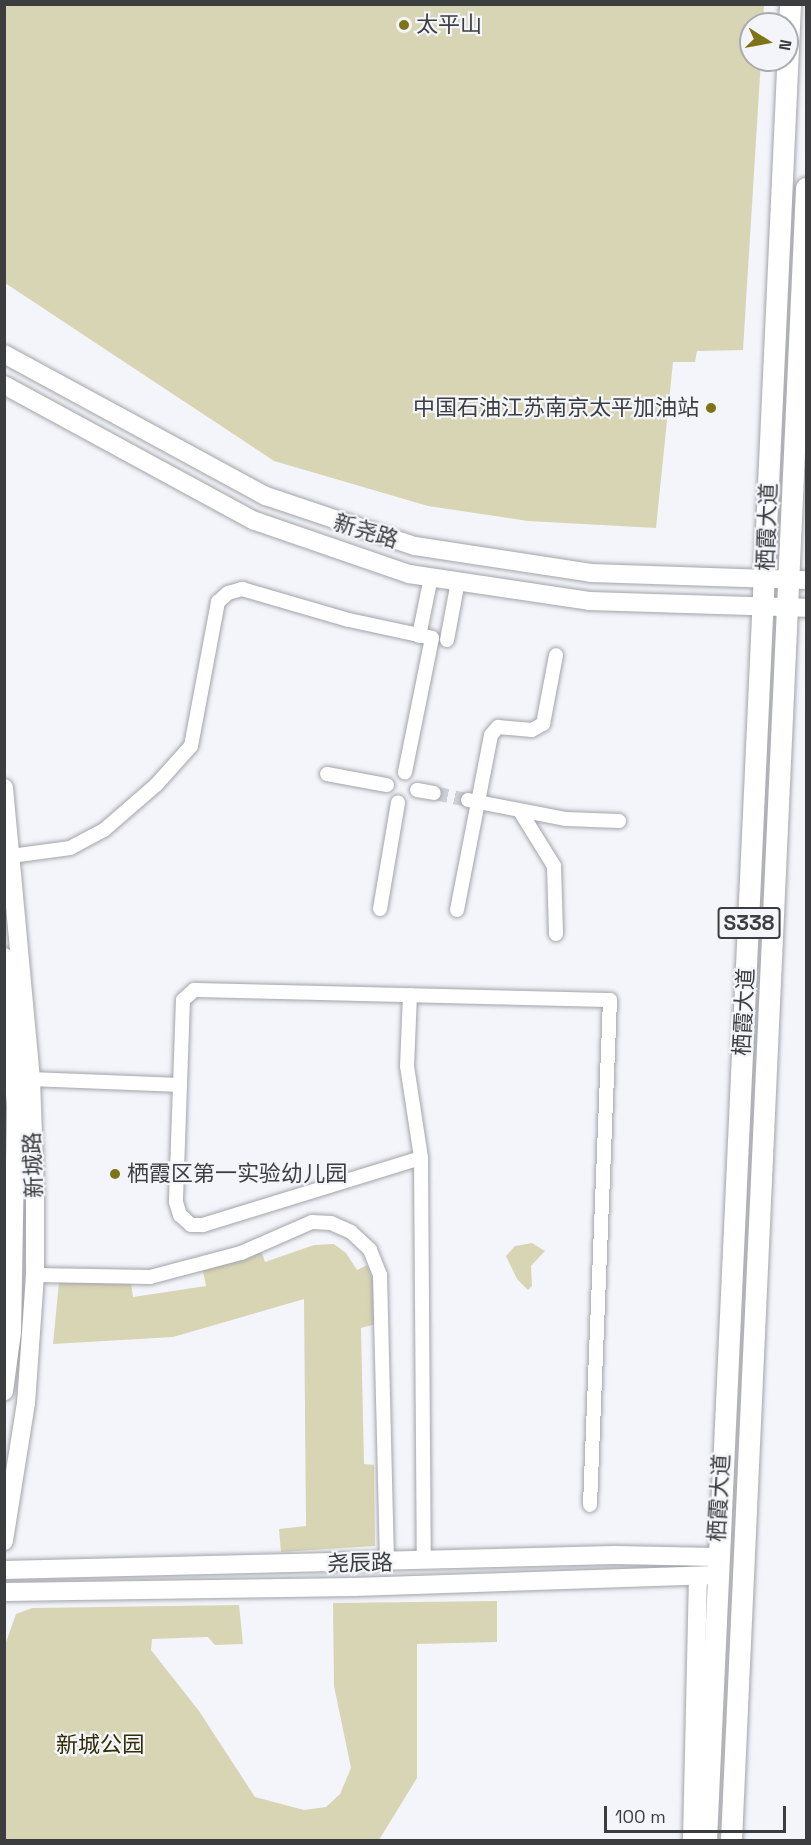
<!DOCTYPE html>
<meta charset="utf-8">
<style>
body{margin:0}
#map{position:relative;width:811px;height:1845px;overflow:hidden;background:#f3f5fa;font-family:"Space Grotesk","Noto Sans SC",sans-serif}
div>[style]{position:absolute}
.green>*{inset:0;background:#d8d5b5}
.street-tunnel>*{height:14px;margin-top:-7px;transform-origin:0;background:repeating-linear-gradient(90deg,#ced0d5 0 14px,transparent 0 21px)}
.roads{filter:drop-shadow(0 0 2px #a2a4a9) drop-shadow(0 0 2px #a2a4a9)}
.street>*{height:14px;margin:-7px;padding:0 7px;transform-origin:7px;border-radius:7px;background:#fff}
.secondary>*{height:18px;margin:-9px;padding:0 9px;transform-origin:9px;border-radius:9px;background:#fff}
.primary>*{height:21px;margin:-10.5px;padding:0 10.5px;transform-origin:10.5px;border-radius:10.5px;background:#fff}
.dots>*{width:16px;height:16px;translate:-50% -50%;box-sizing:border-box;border:3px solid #f3f5fa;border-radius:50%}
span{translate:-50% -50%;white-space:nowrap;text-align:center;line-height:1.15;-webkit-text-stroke:4.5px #f3f5fa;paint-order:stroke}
.shield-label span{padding:2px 4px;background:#f3f5fa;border:2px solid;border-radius:4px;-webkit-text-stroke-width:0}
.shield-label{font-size:21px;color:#3c3d3f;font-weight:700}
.poi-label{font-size:22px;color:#3c3d3f}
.left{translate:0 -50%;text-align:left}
.right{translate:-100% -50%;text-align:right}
.street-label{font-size:22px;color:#3c3d3f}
.park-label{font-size:22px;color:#322d00}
.frame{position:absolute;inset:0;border:6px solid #3c3d3f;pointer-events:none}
.north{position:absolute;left:739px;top:12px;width:60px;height:60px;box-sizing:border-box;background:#f3f5fa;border:2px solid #aaabaf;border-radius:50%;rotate:101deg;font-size:16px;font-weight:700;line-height:24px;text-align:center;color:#3c3d3f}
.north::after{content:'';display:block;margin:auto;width:21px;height:27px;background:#7e7417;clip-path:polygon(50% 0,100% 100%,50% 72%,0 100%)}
.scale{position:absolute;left:604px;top:1806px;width:182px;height:27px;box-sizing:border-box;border:3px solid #3c3d3f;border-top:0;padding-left:8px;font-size:18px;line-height:21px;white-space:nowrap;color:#3c3d3f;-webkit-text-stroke:4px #f3f5fa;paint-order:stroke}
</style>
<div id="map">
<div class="green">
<i style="clip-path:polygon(4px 5px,764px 5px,763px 24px,751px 24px,751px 60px,761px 60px,743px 350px,697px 351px,695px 362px,673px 362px,656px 528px,528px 521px,428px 506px,274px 461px,5px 283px)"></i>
<i style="clip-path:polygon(532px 1243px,545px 1251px,531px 1266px,532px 1286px,528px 1290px,517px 1279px,506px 1256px,515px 1246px)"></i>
<i style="clip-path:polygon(334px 1244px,346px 1253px,357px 1270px,367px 1265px,373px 1281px,376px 1324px,361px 1328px,364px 1464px,374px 1465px,375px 1546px,281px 1552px,279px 1529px,306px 1526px,304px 1299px,173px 1337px,53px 1344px,59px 1282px,131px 1283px,133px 1297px,206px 1286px,203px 1271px,261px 1250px,265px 1262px,314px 1245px)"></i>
<i style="clip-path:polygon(497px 1601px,497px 1642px,417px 1644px,417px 1778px,379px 1840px,5px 1840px,4px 1648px,16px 1614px,32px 1608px,239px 1605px,243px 1644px,215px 1645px,208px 1637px,152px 1639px,151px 1650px,199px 1711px,255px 1797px,304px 1810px,326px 1807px,340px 1794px,351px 1768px,334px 1686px,333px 1603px)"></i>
</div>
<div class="street-tunnel">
<i style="left:434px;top:793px;width:35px;rotate:12deg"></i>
</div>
<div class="roads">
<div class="street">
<i style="left:419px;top:636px;width:60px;rotate:-78.5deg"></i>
<i style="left:447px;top:640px;width:60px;rotate:-79.4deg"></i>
<i style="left:327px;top:774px;width:61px;rotate:10.4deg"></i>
<i style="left:417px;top:790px;width:17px;rotate:10deg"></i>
<i style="left:468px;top:800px;width:100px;rotate:11deg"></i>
<i style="left:566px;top:819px;width:53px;rotate:2.2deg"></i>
<i style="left:520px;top:811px;width:65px;rotate:58.3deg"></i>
<i style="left:554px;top:866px;width:68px;rotate:88.3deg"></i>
<i style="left:11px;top:856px;width:60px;rotate:-7.7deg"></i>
<i style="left:70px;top:848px;width:38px;rotate:-28deg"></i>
<i style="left:104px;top:830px;width:69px;rotate:-40.9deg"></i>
<i style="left:156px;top:785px;width:52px;rotate:-48.1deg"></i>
<i style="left:191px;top:746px;width:147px;rotate:-79.4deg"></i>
<i style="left:218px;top:602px;width:13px;rotate:-42deg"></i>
<i style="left:228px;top:593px;width:15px;rotate:-16deg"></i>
<i style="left:242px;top:589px;width:111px;rotate:16.2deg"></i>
<i style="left:349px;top:620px;width:85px;rotate:12.2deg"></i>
<i style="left:432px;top:638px;width:137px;rotate:101.4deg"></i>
<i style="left:380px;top:909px;width:108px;rotate:-80.4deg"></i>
<i style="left:457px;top:910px;width:178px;rotate:-79deg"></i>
<i style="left:491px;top:735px;width:11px;rotate:-49deg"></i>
<i style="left:498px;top:727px;width:34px;rotate:5deg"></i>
<i style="left:532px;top:730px;width:13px;rotate:-29deg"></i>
<i style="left:543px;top:724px;width:70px;rotate:-79.3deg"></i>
<i style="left:410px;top:995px;width:71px;rotate:92.4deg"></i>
<i style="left:407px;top:1066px;width:93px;rotate:81.3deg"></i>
<i style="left:421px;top:1158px;width:403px;rotate:89.6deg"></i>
<i style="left:31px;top:1079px;width:149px;rotate:2.3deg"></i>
<i style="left:180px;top:1085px;width:85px;rotate:-88deg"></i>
<i style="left:183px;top:1000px;width:15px;rotate:-42deg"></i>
<i style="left:194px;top:990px;width:416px;rotate:1.4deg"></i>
<i style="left:610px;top:1000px;width:505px;rotate:92.27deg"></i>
<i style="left:180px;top:1085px;width:117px;rotate:92deg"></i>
<i style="left:176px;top:1202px;width:14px;rotate:73deg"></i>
<i style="left:180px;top:1215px;width:15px;rotate:42deg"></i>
<i style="left:191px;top:1225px;width:12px"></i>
<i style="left:203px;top:1225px;width:228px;rotate:-17.1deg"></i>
<i style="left:35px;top:1275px;width:115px;rotate:1deg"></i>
<i style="left:150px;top:1277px;width:94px;rotate:-14.8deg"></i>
<i style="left:241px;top:1253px;width:77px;rotate:-23.6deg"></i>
<i style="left:312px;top:1222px;width:19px;rotate:3deg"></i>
<i style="left:331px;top:1223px;width:22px;rotate:24deg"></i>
<i style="left:351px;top:1232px;width:26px;rotate:43deg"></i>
<i style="left:370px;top:1250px;width:27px;rotate:68deg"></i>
<i style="left:380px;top:1275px;width:288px;rotate:88.6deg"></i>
</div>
<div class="secondary">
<i style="left:4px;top:354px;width:298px;rotate:28.5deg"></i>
<i style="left:266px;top:496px;width:157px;rotate:18.6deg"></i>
<i style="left:415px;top:546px;width:178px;rotate:8.7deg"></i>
<i style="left:591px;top:573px;width:215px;rotate:1.9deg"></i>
<i style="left:4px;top:385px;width:285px;rotate:28.5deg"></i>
<i style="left:255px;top:521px;width:163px;rotate:19deg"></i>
<i style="left:409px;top:574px;width:182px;rotate:8.5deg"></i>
<i style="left:589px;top:601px;width:217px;rotate:1.8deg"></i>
<i style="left:4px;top:788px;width:292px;rotate:84.7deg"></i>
<i style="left:31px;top:1079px;width:115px;rotate:88deg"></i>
<i style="left:35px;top:1194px;width:81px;rotate:90deg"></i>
<i style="left:35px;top:1275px;width:128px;rotate:94deg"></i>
<i style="left:26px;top:1403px;width:140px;rotate:99.1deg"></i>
<i style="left:4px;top:957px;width:148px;rotate:85.4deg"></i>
<i style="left:16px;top:1105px;width:227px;rotate:91deg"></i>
<i style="left:12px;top:1332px;width:60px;rotate:97.7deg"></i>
<i style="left:4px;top:1570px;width:610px;rotate:-1.41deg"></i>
<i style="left:614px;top:1555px;width:102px;rotate:1.1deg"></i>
<i style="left:4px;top:1592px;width:350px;rotate:-0.8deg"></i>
<i style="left:354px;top:1587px;width:361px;rotate:-1.9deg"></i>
<i style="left:692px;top:1840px;width:264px;rotate:-88.7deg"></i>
</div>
<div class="primary">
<i style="left:706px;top:1840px;width:1838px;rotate:-87.38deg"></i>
<i style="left:731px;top:1840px;width:1654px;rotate:-87.4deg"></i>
</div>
</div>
<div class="dots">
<i style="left:404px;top:25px;background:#7e7417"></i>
<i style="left:711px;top:408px;background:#7e7417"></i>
<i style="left:115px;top:1174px;background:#7e7417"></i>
</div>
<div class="shield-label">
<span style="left:749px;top:923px">S338</span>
</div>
<div class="poi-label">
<span class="left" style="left:416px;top:25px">太平山</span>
<span class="right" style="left:699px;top:408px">中国石油江苏南京太平加油站</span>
<span class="left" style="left:127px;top:1174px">栖霞区第一实验幼儿园</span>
</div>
<div class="street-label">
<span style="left:767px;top:527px;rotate:-88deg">栖霞大道</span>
<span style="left:366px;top:531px;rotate:17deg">新尧路</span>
<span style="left:744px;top:1012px;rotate:-87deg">栖霞大道</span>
<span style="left:33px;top:1165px;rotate:-92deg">新城路</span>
<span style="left:719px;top:1498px;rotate:-87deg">栖霞大道</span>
<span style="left:360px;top:1563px;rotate:-1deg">尧辰路</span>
</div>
<div class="park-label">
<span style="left:100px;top:1745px">新城公园</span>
</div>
<div class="frame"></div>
<div class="north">N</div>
<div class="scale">100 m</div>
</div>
